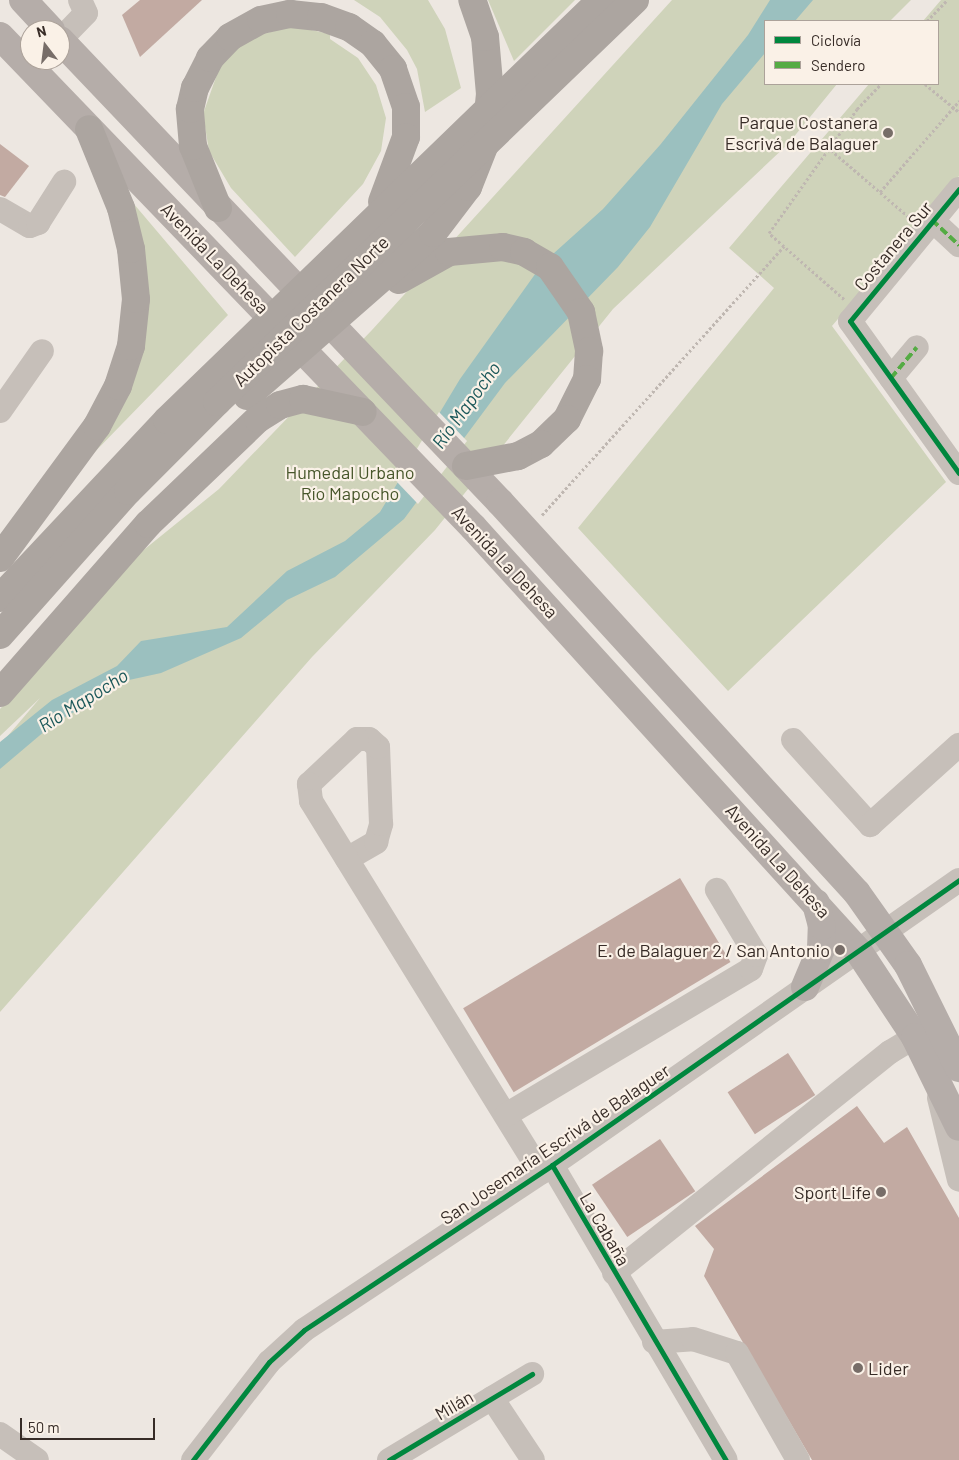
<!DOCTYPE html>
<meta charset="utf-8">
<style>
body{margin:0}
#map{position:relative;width:959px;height:1460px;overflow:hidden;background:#ede7e1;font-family:Barlow,sans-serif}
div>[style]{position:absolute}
.green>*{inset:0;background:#cfd3ba}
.water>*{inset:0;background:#9bc0bf}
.pier>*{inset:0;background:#ede7e1}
.building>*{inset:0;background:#c2aaa2;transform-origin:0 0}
.path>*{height:3px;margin-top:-1.5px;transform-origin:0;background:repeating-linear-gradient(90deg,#bfb7b1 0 2.5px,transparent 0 5px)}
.minor>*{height:24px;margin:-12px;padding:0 12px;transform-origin:12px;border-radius:12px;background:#c6bfb9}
.major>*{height:28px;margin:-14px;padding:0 14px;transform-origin:14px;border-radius:14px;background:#b5ada9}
.highway>*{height:28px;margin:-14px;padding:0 14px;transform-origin:14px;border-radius:14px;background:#aca5a0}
.quiet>*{height:4px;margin-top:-2px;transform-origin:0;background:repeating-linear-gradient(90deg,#55ab44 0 8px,transparent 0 12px)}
.cycleway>*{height:5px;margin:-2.5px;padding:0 2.5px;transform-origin:2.5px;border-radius:2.5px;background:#00873e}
.dots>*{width:14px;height:14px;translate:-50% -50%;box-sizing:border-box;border:2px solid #faf1e7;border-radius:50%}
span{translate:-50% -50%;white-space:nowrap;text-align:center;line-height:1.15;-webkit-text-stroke:4.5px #faf1e7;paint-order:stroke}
.poi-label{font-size:18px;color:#372c27}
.right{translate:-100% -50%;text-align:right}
.left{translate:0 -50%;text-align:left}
.street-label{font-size:18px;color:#372c27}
.park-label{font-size:18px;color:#47562a}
.water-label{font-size:19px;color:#1b585a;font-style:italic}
.legend{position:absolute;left:764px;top:20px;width:175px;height:65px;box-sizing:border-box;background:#faf1e7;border:1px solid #aca29a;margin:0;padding:6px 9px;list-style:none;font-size:15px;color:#372c27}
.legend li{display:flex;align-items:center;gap:10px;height:25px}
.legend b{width:25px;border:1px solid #aca29a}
.north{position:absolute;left:20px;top:20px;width:50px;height:50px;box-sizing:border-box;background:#faf1e7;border:1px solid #aca29a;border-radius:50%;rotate:345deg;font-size:14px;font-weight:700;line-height:20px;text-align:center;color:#372c27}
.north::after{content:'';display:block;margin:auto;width:18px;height:22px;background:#776d68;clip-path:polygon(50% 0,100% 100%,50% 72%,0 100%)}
.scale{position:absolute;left:20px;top:1418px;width:135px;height:22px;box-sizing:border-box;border:2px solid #372c27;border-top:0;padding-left:6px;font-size:15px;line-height:18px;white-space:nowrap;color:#372c27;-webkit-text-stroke:4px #faf1e7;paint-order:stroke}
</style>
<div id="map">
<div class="green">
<i style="clip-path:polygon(354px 0,428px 0,445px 29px,461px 88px,425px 112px,417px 69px,407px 50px,380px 17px)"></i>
<i style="clip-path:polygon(488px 0,575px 0,514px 61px)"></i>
<i style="clip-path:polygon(672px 0,911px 0,890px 21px,765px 21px,765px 84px,837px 84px,788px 144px,613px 309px,435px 530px,312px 657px,0 1012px,0 745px,40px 698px,0 736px,0 709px,135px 557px,219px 489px,372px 330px)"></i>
<i style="clip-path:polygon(941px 0,959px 0,959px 176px,832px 326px,946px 482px,728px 691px,578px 528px,774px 288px,729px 248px,869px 84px,938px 84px,938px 21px,923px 21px)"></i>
<i style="clip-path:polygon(293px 26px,330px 34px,330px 39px,358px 58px,376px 85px,386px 118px,381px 151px,363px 184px,295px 257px,231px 188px,209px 151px,203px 114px,221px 63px,237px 46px,255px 36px)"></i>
<i style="clip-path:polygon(128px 197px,228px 315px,86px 461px,120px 384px)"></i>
</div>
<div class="water">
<i style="clip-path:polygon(770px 0,813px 0,795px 21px,765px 21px,765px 53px,722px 104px,650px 227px,618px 267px,505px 383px,404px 519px,335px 577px,287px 600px,241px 638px,161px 673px,129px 680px,52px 725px,0 769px,0 742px,52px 700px,117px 666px,141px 641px,227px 627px,287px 571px,345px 541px,380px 512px,460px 379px,543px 263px,603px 209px,660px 145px,748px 35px)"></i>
</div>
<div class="pier">
<i style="clip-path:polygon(439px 412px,467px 441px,418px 504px,397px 482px)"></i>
</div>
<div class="building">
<i style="clip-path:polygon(140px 0,202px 0,140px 57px,122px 15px)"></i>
<i style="clip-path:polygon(0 144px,29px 166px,5px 197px,0 195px)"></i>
<i style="left:680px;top:878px;width:98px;height:253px;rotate:59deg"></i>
<i style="left:788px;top:1053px;width:50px;height:72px;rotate:57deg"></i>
<i style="clip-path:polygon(857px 1106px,884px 1143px,907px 1127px,959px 1218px,959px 1460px,812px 1460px,704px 1276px,714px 1249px,695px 1226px)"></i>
<i style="left:660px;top:1139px;width:63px;height:82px;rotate:56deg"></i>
</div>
<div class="path">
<i style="left:927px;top:21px;width:29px;rotate:-46deg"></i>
<i style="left:925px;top:84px;width:44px;rotate:39.5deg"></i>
<i style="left:831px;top:150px;width:104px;rotate:40.7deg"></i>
<i style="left:880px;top:192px;width:121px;rotate:-49deg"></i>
<i style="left:844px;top:299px;width:100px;rotate:-138.7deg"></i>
<i style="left:769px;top:233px;width:152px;rotate:-54.6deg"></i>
<i style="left:857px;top:109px;width:35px;rotate:-46deg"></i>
<i style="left:542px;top:515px;width:362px;rotate:-48deg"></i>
</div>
<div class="minor">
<i style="left:60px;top:40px;width:37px;rotate:-46deg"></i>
<i style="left:86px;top:13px;width:14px;rotate:-115deg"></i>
<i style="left:959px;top:189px;width:171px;rotate:129.5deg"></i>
<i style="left:850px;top:321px;width:187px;rotate:54.4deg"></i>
<i style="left:0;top:209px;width:34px;rotate:30deg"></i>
<i style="left:30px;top:226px;width:9px;rotate:-21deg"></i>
<i style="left:38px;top:223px;width:49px;rotate:-57.6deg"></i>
<i style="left:932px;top:220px;width:37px;rotate:43deg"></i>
<i style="left:891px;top:378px;width:40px;rotate:-50deg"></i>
<i style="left:0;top:411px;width:73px;rotate:-55deg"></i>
<i style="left:793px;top:740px;width:115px;rotate:47.8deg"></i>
<i style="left:870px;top:825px;width:120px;rotate:-42deg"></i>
<i style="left:347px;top:859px;width:34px;rotate:-30deg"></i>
<i style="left:376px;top:842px;width:19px;rotate:-74deg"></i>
<i style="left:381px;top:824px;width:77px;rotate:-92.2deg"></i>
<i style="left:378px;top:747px;width:12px;rotate:-138deg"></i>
<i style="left:369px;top:739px;width:12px;rotate:180deg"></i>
<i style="left:357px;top:739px;width:66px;rotate:136.8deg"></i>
<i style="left:309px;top:784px;width:17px;rotate:83deg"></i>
<i style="left:311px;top:801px;width:437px;rotate:58.3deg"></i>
<i style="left:939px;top:1098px;width:84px;rotate:76.3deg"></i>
<i style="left:506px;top:1115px;width:285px;rotate:-30.8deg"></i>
<i style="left:751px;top:969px;width:15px;rotate:-70deg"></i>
<i style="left:756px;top:955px;width:76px;rotate:-121deg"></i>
<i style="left:552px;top:1165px;width:342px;rotate:59.5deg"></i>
<i style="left:614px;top:1273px;width:354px;rotate:-38.7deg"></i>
<i style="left:890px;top:1052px;width:29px;rotate:-31deg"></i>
<i style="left:654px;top:1342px;width:39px;rotate:-4deg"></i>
<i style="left:693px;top:1339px;width:46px;rotate:17.7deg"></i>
<i style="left:737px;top:1353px;width:123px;rotate:60.3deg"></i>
<i style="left:492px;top:1398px;width:74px;rotate:56.5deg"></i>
<i style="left:0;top:1434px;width:45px;rotate:35.1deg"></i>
<i style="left:193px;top:1460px;width:124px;rotate:-52.2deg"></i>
<i style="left:269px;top:1362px;width:47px;rotate:-42.4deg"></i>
<i style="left:304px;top:1330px;width:298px;rotate:-33.6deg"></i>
<i style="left:552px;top:1165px;width:497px;rotate:-35deg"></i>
<i style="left:389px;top:1460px;width:167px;rotate:-31deg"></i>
</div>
<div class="major">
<i style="left:23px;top:0;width:41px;rotate:47deg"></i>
<i style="left:0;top:36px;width:682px;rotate:46.07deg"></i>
<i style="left:473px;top:527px;width:574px;rotate:47.75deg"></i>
<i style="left:859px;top:952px;width:102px;rotate:56.6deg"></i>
<i style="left:915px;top:1037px;width:100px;rotate:63.9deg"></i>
<i style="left:60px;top:40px;width:638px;rotate:46.4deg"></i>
<i style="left:500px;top:502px;width:529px;rotate:47.6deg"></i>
<i style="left:857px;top:893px;width:88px;rotate:54.7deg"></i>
<i style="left:908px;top:965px;width:115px;rotate:63.7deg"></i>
<i style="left:805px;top:987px;width:41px;rotate:-67.2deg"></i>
<i style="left:821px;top:949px;width:23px;rotate:-88deg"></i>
<i style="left:822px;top:926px;width:24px;rotate:-105deg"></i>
</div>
<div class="highway">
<i style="left:218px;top:208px;width:67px;rotate:-112deg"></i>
<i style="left:193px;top:146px;width:37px;rotate:-95deg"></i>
<i style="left:190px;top:109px;width:22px;rotate:-77deg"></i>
<i style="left:195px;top:88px;width:34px;rotate:-63deg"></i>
<i style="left:210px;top:58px;width:29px;rotate:-46deg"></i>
<i style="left:230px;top:37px;width:35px;rotate:-29deg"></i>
<i style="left:261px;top:20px;width:30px;rotate:-12deg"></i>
<i style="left:290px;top:14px;width:31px;rotate:6deg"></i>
<i style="left:321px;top:17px;width:30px;rotate:20deg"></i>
<i style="left:349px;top:27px;width:29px;rotate:35deg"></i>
<i style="left:373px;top:44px;width:32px;rotate:51deg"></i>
<i style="left:393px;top:69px;width:40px;rotate:71.1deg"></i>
<i style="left:406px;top:107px;width:30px;rotate:90deg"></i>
<i style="left:406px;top:137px;width:69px;rotate:110.3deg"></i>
<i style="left:399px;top:280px;width:57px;rotate:-29.2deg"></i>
<i style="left:449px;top:252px;width:54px;rotate:-5.3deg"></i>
<i style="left:503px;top:247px;width:22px;rotate:13deg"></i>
<i style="left:524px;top:252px;width:30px;rotate:30deg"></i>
<i style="left:550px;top:267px;width:55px;rotate:55.4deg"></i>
<i style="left:581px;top:312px;width:40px;rotate:78deg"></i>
<i style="left:589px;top:351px;width:28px;rotate:94deg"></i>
<i style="left:587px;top:379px;width:45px;rotate:116.6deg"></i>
<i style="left:567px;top:419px;width:36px;rotate:136deg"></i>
<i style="left:541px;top:444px;width:26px;rotate:152deg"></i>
<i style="left:518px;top:456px;width:53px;rotate:169.1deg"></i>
<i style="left:247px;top:396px;width:247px;rotate:-41.2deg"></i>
<i style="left:433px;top:233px;width:58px;rotate:-52.7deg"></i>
<i style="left:468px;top:187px;width:46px;rotate:-68.4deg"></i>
<i style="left:485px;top:144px;width:50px;rotate:-84.3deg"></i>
<i style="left:490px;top:94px;width:57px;rotate:-95deg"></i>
<i style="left:485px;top:37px;width:39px;rotate:-109deg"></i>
<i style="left:0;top:558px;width:164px;rotate:-53.7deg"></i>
<i style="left:97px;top:426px;width:45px;rotate:-62.3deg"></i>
<i style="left:118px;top:386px;width:42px;rotate:-72deg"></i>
<i style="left:131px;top:346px;width:47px;rotate:-83.9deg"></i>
<i style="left:136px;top:299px;width:50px;rotate:-95.7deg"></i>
<i style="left:131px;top:249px;width:42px;rotate:-103.7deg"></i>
<i style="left:121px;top:208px;width:85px;rotate:-112.1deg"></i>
<i style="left:0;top:598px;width:244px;rotate:-46.8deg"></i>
<i style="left:167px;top:420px;width:604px;rotate:-44.06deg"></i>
<i style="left:0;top:635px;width:193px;rotate:-48.4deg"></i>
<i style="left:128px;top:491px;width:126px;rotate:-45deg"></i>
<i style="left:217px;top:402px;width:580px;rotate:-43.88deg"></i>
<i style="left:0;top:693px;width:225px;rotate:-48.8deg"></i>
<i style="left:148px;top:524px;width:152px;rotate:-43.7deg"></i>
<i style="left:258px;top:419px;width:26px;rotate:-32deg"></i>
<i style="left:280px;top:405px;width:24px;rotate:-15deg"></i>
<i style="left:303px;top:399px;width:61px;rotate:12.2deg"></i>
</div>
<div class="quiet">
<i style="left:932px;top:220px;width:37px;rotate:43deg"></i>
<i style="left:891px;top:378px;width:40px;rotate:-50deg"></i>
</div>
<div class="cycleway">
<i style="left:959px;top:189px;width:171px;rotate:129.5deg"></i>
<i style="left:850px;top:321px;width:187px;rotate:54.4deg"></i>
<i style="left:552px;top:1165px;width:342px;rotate:59.5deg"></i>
<i style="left:193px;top:1460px;width:124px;rotate:-52.2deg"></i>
<i style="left:269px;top:1362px;width:47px;rotate:-42.4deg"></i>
<i style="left:304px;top:1330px;width:298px;rotate:-33.6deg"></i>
<i style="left:552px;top:1165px;width:497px;rotate:-35deg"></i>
<i style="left:389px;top:1460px;width:167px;rotate:-31deg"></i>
</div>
<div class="dots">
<i style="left:888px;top:133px;background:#776d68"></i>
<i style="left:840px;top:950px;background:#776d68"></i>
<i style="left:881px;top:1192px;background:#776d68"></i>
<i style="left:858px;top:1368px;background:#776d68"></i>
</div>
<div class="poi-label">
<span class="right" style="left:878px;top:133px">Parque Costanera<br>Escrivá de Balaguer</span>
<span class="right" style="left:830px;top:950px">E. de Balaguer 2 / San Antonio</span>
<span class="right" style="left:871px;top:1192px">Sport Life</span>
<span class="left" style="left:868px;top:1368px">Lider</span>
</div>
<div class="street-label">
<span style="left:893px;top:246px;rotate:-50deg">Costanera Sur</span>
<span style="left:215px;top:258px;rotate:46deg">Avenida La Dehesa</span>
<span style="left:311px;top:311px;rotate:-44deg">Autopista Costanera Norte</span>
<span style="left:505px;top:562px;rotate:47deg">Avenida La Dehesa</span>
<span style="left:778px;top:861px;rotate:48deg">Avenida La Dehesa</span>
<span style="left:555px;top:1144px;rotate:-34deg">San Josemaría Escrivá de Balaguer</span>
<span style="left:605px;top:1229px;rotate:60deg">La Cabaña</span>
<span style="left:454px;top:1405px;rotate:-30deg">Milán</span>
</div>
<div class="park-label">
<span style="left:350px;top:483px">Humedal Urbano<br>Río Mapocho</span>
</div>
<div class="water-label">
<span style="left:466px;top:405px;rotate:-54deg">Río Mapocho</span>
<span style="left:83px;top:700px;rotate:-32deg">Río Mapocho</span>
</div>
<ul class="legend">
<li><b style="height:6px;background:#00873e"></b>Ciclovía</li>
<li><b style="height:6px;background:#55ab44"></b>Sendero</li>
</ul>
<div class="north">N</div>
<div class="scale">50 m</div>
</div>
